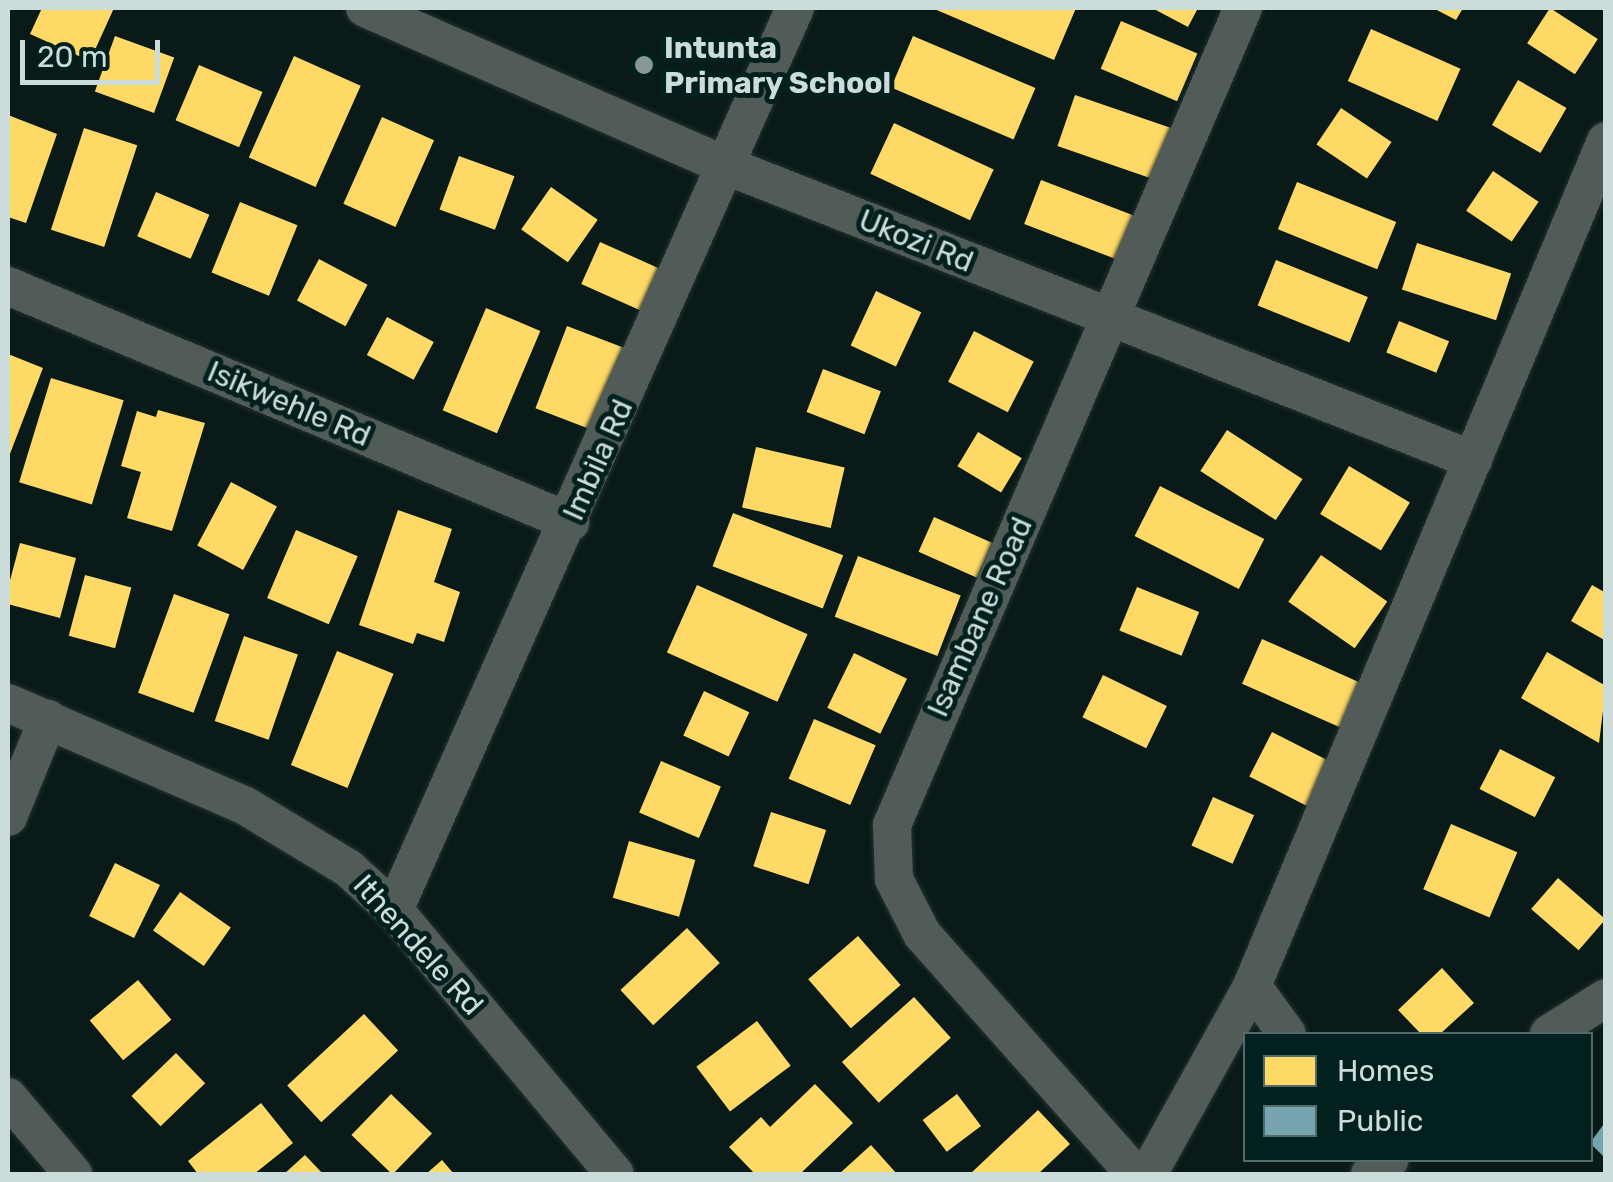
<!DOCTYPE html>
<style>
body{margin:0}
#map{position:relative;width:1613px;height:1182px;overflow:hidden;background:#091a18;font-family:Rubik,sans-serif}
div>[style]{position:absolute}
.homes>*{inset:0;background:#ffd966;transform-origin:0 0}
.public>*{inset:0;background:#76a5af}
.roads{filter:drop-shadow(0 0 2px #263332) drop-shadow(0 0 2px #263332)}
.minor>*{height:38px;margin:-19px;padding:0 19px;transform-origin:19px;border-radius:19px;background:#515b57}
.dots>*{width:28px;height:28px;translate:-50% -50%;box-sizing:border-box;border:5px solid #02211e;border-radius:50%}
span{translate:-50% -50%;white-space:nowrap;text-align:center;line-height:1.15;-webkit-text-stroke:10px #02211e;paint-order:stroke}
.poi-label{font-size:30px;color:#ccdcda;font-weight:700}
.left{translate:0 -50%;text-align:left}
.street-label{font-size:30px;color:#ccdcda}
.frame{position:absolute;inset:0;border:10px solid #ccdcda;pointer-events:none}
.legend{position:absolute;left:1243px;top:1032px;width:350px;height:130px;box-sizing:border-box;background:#02211e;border:2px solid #536c69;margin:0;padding:12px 18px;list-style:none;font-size:30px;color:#ccdcda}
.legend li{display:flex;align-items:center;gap:20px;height:50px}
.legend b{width:50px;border:2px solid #536c69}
.scale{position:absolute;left:20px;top:40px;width:140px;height:45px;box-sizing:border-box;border:5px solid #ccdcda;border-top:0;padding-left:12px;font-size:30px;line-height:35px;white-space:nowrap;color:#ccdcda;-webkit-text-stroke:8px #02211e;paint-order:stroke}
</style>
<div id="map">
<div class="homes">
<i style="clip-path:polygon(42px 8px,114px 8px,90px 61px,30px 34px)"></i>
<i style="clip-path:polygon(932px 8px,1076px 8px,1054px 60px)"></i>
<i style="clip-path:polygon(1152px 8px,1198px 8px,1188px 27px)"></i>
<i style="clip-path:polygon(1433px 8px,1463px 8px,1456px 20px)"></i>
<i style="left:1550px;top:8px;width:57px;height:42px;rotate:33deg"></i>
<i style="left:1121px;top:21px;width:83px;height:52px;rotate:23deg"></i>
<i style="left:1371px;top:29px;width:98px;height:57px;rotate:24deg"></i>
<i style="left:115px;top:36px;width:63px;height:59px;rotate:20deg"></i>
<i style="left:913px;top:36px;width:133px;height:56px;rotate:23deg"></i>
<i style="left:294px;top:56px;width:73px;height:111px;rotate:24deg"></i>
<i style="left:199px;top:65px;width:69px;height:60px;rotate:23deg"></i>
<i style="left:1518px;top:80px;width:56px;height:52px;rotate:30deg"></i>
<i style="left:1075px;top:95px;width:104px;height:54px;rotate:19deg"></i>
<i style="left:1341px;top:108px;width:61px;height:44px;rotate:34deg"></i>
<i style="clip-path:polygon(8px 115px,57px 134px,26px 223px,8px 217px)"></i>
<i style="left:382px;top:117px;width:57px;height:95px;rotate:24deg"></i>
<i style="left:894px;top:123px;width:110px;height:56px;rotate:25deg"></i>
<i style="left:84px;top:128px;width:56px;height:107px;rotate:18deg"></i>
<i style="left:459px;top:156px;width:59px;height:57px;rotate:20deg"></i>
<i style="left:1493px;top:171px;width:55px;height:48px;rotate:34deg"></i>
<i style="left:1041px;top:180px;width:100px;height:47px;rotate:21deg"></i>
<i style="left:1297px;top:182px;width:107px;height:51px;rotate:22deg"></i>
<i style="left:551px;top:187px;width:57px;height:52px;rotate:35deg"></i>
<i style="left:156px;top:192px;width:58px;height:48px;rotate:23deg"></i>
<i style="left:240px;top:202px;width:62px;height:76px;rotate:22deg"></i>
<i style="left:600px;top:242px;width:71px;height:46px;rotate:24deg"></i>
<i style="left:1417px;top:243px;width:99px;height:49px;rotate:18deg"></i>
<i style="left:319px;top:259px;width:55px;height:47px;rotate:28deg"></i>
<i style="left:1276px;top:260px;width:99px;height:49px;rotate:22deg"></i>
<i style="left:876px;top:291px;width:50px;height:60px;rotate:25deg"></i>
<i style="left:486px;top:308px;width:59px;height:111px;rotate:23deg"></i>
<i style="left:387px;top:317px;width:53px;height:43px;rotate:28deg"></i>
<i style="left:1399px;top:321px;width:54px;height:34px;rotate:22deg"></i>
<i style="left:567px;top:326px;width:65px;height:88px;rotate:21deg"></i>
<i style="left:974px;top:331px;width:67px;height:57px;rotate:27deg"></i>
<i style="clip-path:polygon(8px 354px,43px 368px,8px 459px)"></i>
<i style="left:823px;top:369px;width:62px;height:46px;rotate:21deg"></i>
<i style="left:51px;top:378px;width:76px;height:109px;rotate:17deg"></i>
<i style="clip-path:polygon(158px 410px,205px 423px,172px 531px,127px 518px,141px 472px,121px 466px,137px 411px,156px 417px)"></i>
<i style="left:1227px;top:430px;width:90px;height:49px;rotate:33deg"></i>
<i style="left:978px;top:432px;width:51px;height:40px;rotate:31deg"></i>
<i style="left:756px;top:447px;width:91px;height:62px;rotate:13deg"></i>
<i style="left:1349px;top:466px;width:71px;height:56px;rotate:31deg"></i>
<i style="left:231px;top:482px;width:52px;height:72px;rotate:28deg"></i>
<i style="left:1160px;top:486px;width:117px;height:56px;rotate:27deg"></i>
<i style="clip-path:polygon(398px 510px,452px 529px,434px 582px,460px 592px,444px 642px,417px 633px,413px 644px,359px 625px)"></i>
<i style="left:733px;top:513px;width:118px;height:57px;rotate:21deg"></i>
<i style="left:934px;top:517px;width:64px;height:38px;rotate:24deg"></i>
<i style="left:296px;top:530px;width:67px;height:74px;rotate:23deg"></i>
<i style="left:20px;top:543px;width:58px;height:62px;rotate:15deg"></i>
<i style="left:1321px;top:555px;width:81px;height:57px;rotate:35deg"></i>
<i style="left:858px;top:556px;width:110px;height:65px;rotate:21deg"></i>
<i style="left:85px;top:575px;width:48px;height:63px;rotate:15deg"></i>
<i style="left:697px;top:585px;width:121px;height:74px;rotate:24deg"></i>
<i style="clip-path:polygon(1592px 585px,1606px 593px,1606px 641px,1571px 621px)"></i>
<i style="left:1137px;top:587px;width:67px;height:47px;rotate:22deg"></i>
<i style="left:174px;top:594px;width:59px;height:105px;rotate:20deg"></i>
<i style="left:244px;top:636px;width:57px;height:90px;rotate:19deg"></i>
<i style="left:1262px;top:639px;width:112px;height:49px;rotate:24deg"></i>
<i style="left:337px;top:651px;width:61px;height:123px;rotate:22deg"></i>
<i style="clip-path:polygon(1547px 652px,1606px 686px,1599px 743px,1521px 698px)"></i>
<i style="left:854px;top:653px;width:59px;height:61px;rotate:26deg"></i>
<i style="left:1103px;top:675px;width:71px;height:47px;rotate:26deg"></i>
<i style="left:704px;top:691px;width:50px;height:49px;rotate:25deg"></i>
<i style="left:814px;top:719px;width:67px;height:65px;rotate:23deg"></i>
<i style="left:1272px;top:732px;width:69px;height:50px;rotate:27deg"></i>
<i style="left:1500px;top:749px;width:62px;height:45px;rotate:27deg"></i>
<i style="left:661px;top:761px;width:65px;height:56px;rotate:23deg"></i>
<i style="left:1213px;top:797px;width:45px;height:53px;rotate:24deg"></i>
<i style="left:771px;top:812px;width:58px;height:57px;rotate:18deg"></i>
<i style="left:1451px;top:824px;width:72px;height:71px;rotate:23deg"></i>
<i style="left:629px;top:841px;width:69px;height:59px;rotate:16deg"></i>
<i style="left:115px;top:863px;width:50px;height:59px;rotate:26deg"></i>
<i style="left:1558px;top:878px;width:63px;height:41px;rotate:41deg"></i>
<i style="left:180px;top:892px;width:62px;height:47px;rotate:35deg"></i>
<i style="left:687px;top:928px;width:48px;height:91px;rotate:47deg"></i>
<i style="left:858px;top:936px;width:65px;height:66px;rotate:49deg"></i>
<i style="clip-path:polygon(1442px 968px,1474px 1003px,1440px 1034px,1421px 1034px,1398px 1010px)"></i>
<i style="left:138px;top:980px;width:52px;height:63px;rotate:50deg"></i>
<i style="left:914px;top:997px;width:55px;height:97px;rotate:48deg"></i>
<i style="left:364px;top:1014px;width:50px;height:105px;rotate:47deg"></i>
<i style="left:757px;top:1021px;width:56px;height:76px;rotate:53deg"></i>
<i style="left:176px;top:1053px;width:42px;height:62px;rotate:46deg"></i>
<i style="clip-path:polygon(815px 1084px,853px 1123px,800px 1174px,755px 1174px,729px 1147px,761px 1117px,770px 1127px)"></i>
<i style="left:391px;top:1094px;width:57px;height:57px;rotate:44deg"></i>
<i style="left:957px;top:1094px;width:40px;height:43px;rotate:53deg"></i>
<i style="clip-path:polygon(261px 1103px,293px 1143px,254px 1174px,198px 1174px,188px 1161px)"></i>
<i style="clip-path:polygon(1038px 1110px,1070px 1144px,1038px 1174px,970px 1174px)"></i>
<i style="clip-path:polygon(871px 1145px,897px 1174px,839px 1174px)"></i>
<i style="clip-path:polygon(305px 1155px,323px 1174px,284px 1174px)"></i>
<i style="clip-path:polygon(442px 1160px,454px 1174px,426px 1174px)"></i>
</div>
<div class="public">
<i style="clip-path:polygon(1606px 1121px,1606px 1159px,1590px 1143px)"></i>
</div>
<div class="roads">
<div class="minor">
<i style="left:365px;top:8px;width:395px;rotate:23.6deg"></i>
<i style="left:727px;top:166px;width:802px;rotate:21.51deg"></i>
<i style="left:8px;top:286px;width:610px;rotate:22.78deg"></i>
<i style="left:8px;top:703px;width:257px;rotate:23.4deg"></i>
<i style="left:244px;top:805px;width:122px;rotate:31.2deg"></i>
<i style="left:348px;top:868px;width:62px;rotate:42.4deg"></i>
<i style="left:394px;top:910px;width:344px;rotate:50.1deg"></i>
<i style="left:8px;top:817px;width:106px;rotate:-67.8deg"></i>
<i style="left:394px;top:910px;width:987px;rotate:-66.03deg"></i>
<i style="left:1252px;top:986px;width:59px;rotate:53.9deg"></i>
<i style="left:1549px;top:1034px;width:67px;rotate:-32.3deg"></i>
<i style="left:8px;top:1097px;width:101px;rotate:49.8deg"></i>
<i style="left:1135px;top:1174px;width:321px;rotate:-131.6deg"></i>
<i style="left:922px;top:934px;width:62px;rotate:-117deg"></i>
<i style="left:894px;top:879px;width:54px;rotate:-92.1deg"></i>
<i style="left:892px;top:825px;width:889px;rotate:-66.75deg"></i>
<i style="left:1148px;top:1174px;width:215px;rotate:-61deg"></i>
<i style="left:1252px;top:986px;width:916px;rotate:-67.27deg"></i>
<i style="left:1370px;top:1174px;width:24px;rotate:-36deg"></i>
</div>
</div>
<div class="dots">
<i style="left:644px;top:65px;background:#889896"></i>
</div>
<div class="poi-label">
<span class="left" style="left:664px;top:65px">Intunta<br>Primary School</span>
</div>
<div class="street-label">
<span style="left:916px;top:241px;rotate:22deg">Ukozi Rd</span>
<span style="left:289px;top:404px;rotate:23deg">Isikwehle Rd</span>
<span style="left:598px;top:460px;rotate:-66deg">Imbila Rd</span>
<span style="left:980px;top:617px;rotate:-66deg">Isambane Road</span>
<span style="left:418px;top:945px;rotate:48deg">Ithendele Rd</span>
</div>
<div class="frame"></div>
<ul class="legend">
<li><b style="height:28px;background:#ffd966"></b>Homes</li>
<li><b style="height:28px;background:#76a5af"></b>Public</li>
</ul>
<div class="scale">20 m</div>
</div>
